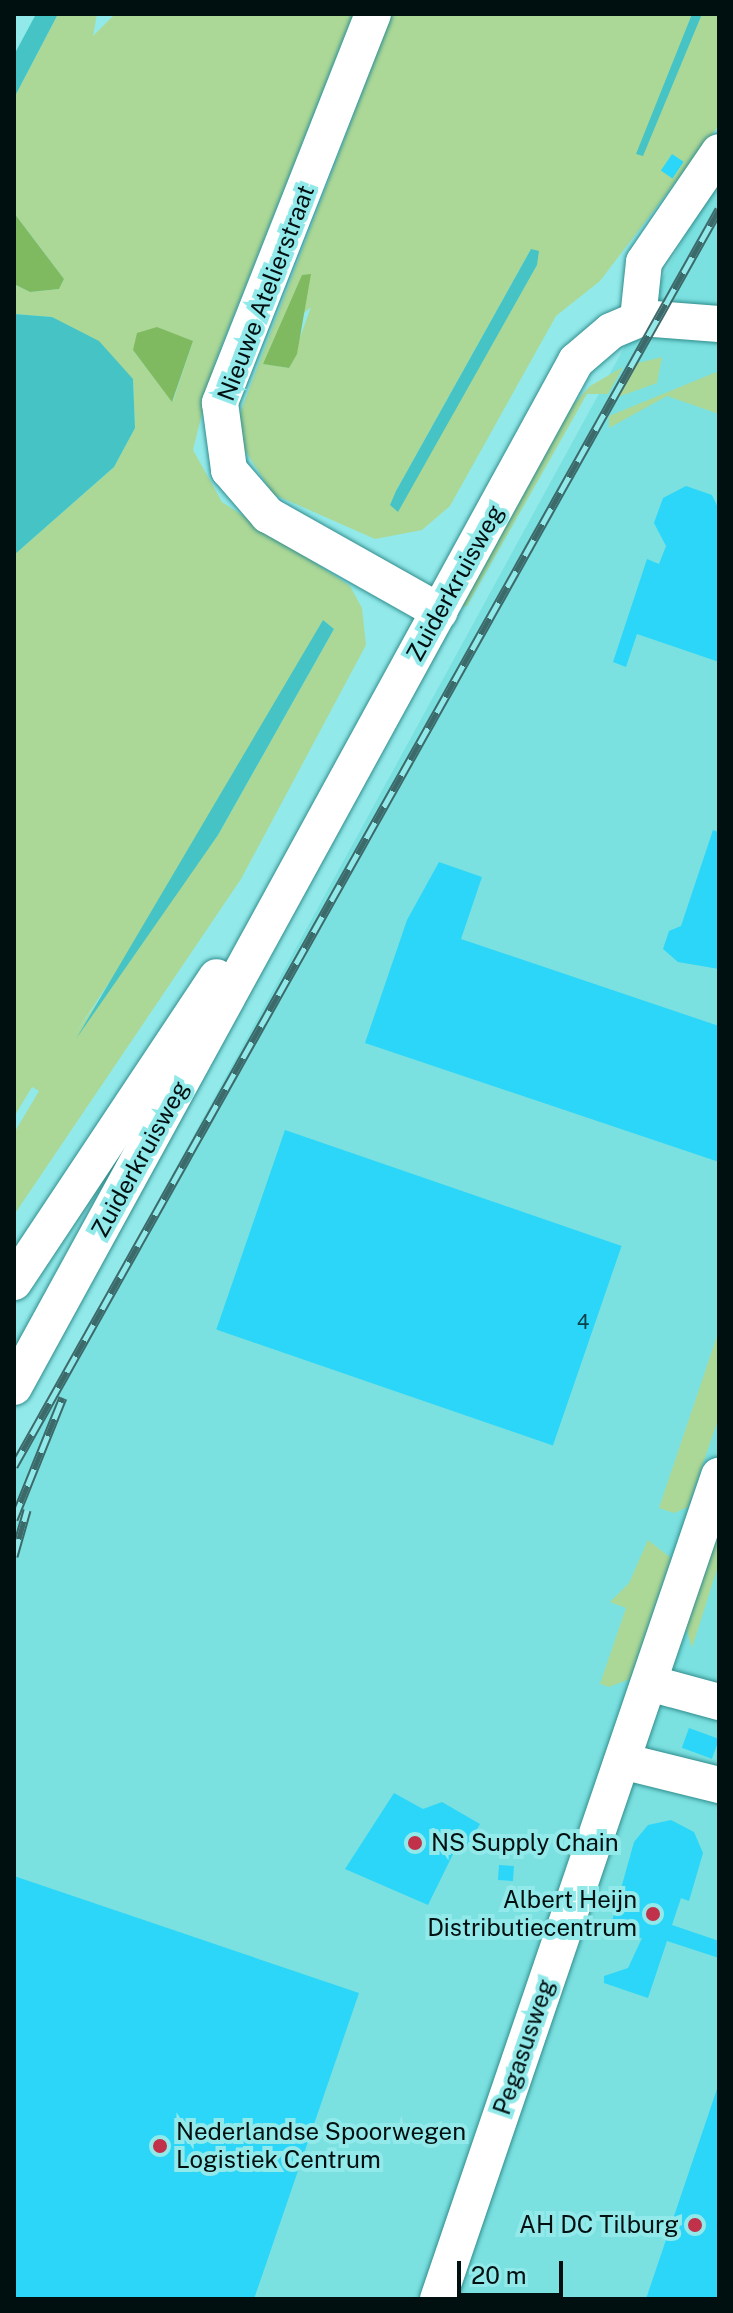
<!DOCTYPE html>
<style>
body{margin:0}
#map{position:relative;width:733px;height:2313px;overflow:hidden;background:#92e9ea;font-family:"Public Sans",sans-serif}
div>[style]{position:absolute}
.built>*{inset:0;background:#7be0e0}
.green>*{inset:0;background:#acd897}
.forest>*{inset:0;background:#7fba61}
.water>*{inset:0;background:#45c3c5}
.building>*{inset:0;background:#2cd6f8;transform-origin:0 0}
.roads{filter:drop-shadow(0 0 2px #318d8d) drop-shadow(0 0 2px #318d8d)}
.minor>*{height:36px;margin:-18px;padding:0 18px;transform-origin:18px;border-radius:18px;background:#fff}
.rail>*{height:9px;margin-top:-4.5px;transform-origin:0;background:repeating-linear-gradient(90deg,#92e9ea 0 18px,#3c6a6a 0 36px);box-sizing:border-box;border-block:2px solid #3c6a6a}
.dots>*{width:22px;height:22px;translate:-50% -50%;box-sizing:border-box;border:4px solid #92e9ea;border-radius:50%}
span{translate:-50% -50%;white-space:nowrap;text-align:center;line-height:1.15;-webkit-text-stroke:8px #92e9ea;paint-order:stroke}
.number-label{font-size:20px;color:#0b424a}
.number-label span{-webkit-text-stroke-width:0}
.street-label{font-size:24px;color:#001010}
.poi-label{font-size:24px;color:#001010}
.left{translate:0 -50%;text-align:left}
.right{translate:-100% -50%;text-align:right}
.frame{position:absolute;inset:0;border:16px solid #001010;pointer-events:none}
.scale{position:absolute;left:457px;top:2261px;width:106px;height:36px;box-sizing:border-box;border:4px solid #001010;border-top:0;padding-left:10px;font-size:24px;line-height:28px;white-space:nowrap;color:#001010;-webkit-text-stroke:6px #92e9ea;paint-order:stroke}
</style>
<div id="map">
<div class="built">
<i style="clip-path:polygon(719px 174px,719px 2299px,14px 2299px,14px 1464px)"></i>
</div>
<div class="green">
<i style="clip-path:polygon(evenodd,58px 14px,97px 14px,93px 36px,115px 14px,353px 14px,214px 365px,193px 450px,222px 502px,350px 586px,362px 608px,366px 645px,241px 879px,14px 1215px,14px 1133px,39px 1091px,32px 1087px,14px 1117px,14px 555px,114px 467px,135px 428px,133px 379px,52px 317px,14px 314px,14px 284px,30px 292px,59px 289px,64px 279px,14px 213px,14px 98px,58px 14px,193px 341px,173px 401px,172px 401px,133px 350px,193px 341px,58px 14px,323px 620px,334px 629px,218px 835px,74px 1035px,162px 904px,323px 620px)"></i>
<i style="clip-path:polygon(evenodd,392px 14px,692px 14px,670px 72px,702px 14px,719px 14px,719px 125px,600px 281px,556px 316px,450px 506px,422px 530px,375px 539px,273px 494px,241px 444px,239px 416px,392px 14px,531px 249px,537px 265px,397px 511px,396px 491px,531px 249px,392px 14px,311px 307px,289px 368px,264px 364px,280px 333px,311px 307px)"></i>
<i style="clip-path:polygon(662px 357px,657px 383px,615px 398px,634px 364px)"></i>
<i style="clip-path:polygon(623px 367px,608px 394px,587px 394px,467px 606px,458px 608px,573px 405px,590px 386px)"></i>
<i style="clip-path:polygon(719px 371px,719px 414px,667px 396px,609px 428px,609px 416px)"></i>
<i style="clip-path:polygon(719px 1330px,719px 1417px,688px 1507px,674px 1513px,659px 1508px)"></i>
<i style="clip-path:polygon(719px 1530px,719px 1563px,692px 1648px,686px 1628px)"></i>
<i style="clip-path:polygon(648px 1540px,671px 1558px,630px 1679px,609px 1687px,600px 1684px,626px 1608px,610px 1602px,629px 1583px)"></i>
</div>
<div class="forest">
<i style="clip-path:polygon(14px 213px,64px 279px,59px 289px,30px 292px,14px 284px)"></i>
<i style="clip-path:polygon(311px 274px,297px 354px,289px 368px,263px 364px,302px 275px)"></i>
<i style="clip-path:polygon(157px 327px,193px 341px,172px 402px,133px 350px,137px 333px)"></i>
</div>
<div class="water">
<i style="clip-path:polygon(36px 14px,58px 14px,14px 98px,14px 55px)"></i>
<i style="clip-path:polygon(692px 14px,702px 14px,643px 156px,636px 154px)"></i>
<i style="clip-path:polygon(531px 249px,539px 251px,537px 265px,398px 512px,390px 505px,396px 491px)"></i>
<i style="clip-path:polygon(14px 314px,52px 317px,99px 341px,133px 379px,135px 428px,114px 467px,14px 555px)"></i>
<i style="clip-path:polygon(323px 620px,334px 629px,218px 835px,76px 1039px)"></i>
</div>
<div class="building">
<i style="left:672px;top:154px;width:14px;height:20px;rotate:34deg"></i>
<i style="clip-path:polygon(686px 486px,712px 495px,719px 510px,719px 662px,637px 634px,626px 667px,613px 662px,647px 559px,659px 564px,666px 546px,654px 523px,663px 498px)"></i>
<i style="clip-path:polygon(713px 830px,719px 832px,719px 969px,678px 962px,663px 949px,669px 931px,681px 926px)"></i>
<i style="clip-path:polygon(439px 862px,482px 877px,461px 939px,719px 1026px,719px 1162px,365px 1043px,407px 920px)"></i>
<i style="left:285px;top:1130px;width:356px;height:211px;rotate:19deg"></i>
<i style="left:689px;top:1728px;width:32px;height:21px;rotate:20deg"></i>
<i style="clip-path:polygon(394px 1793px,423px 1809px,442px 1802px,480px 1824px,463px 1854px,455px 1850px,428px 1905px,345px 1869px)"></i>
<i style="clip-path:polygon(671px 1820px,694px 1832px,703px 1853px,689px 1901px,681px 1898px,672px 1925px,719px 1941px,719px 1958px,667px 1941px,648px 1998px,604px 1983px,604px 1976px,628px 1968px,642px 1938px,625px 1939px,610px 1928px,634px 1842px,648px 1825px)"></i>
<i style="left:499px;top:1865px;width:15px;height:15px;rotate:4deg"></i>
<i style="clip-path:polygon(14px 1876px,359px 1993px,254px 2299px,14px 2299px)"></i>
<i style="clip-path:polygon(718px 2086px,719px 2299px,646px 2299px,696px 2151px)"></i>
</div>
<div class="roads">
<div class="minor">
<i style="left:373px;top:14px;width:418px;rotate:111.5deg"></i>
<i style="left:220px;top:403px;width:68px;rotate:82.3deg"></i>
<i style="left:229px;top:470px;width:60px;rotate:49.1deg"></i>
<i style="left:268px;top:515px;width:197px;rotate:29.4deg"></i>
<i style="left:638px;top:319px;width:57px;rotate:-84deg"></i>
<i style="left:644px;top:262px;width:133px;rotate:-55.7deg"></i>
<i style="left:14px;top:1282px;width:366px;rotate:-56.4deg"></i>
<i style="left:14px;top:1387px;width:1170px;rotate:-61.29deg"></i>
<i style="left:576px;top:361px;width:46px;rotate:-40.6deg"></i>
<i style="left:611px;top:331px;width:33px;rotate:-23deg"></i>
<i style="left:641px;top:318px;width:78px;rotate:4.4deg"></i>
<i style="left:649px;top:1683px;width:73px;rotate:15.2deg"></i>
<i style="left:622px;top:1761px;width:100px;rotate:13.9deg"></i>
<i style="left:438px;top:2299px;width:870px;rotate:-71.15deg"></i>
</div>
</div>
<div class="rail">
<i style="left:14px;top:1466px;width:1441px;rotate:-60.71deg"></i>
<i style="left:14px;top:1519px;width:131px;rotate:-68.1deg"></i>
<i style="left:14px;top:1556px;width:48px;rotate:-74.2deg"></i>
</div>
<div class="dots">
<i style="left:415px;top:1843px;background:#c1314a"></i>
<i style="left:653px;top:1914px;background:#c1314a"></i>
<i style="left:160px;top:2146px;background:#c1314a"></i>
<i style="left:695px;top:2225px;background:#c1314a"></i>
</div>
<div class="number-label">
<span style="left:583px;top:1322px">4</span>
</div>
<div class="street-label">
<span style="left:266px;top:293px;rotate:-69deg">Nieuwe Atelierstraat</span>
<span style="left:455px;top:583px;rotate:-61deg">Zuiderkruisweg</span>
<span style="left:140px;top:1159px;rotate:-61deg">Zuiderkruisweg</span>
<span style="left:524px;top:2047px;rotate:-71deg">Pegasusweg</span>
</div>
<div class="poi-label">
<span class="left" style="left:431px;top:1843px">NS Supply Chain</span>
<span class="right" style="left:637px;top:1914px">Albert Heijn<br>Distributiecentrum</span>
<span class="left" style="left:176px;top:2146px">Nederlandse Spoorwegen<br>Logistiek Centrum</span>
<span class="right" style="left:679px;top:2225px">AH DC Tilburg</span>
</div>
<div class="frame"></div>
<div class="scale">20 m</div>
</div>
